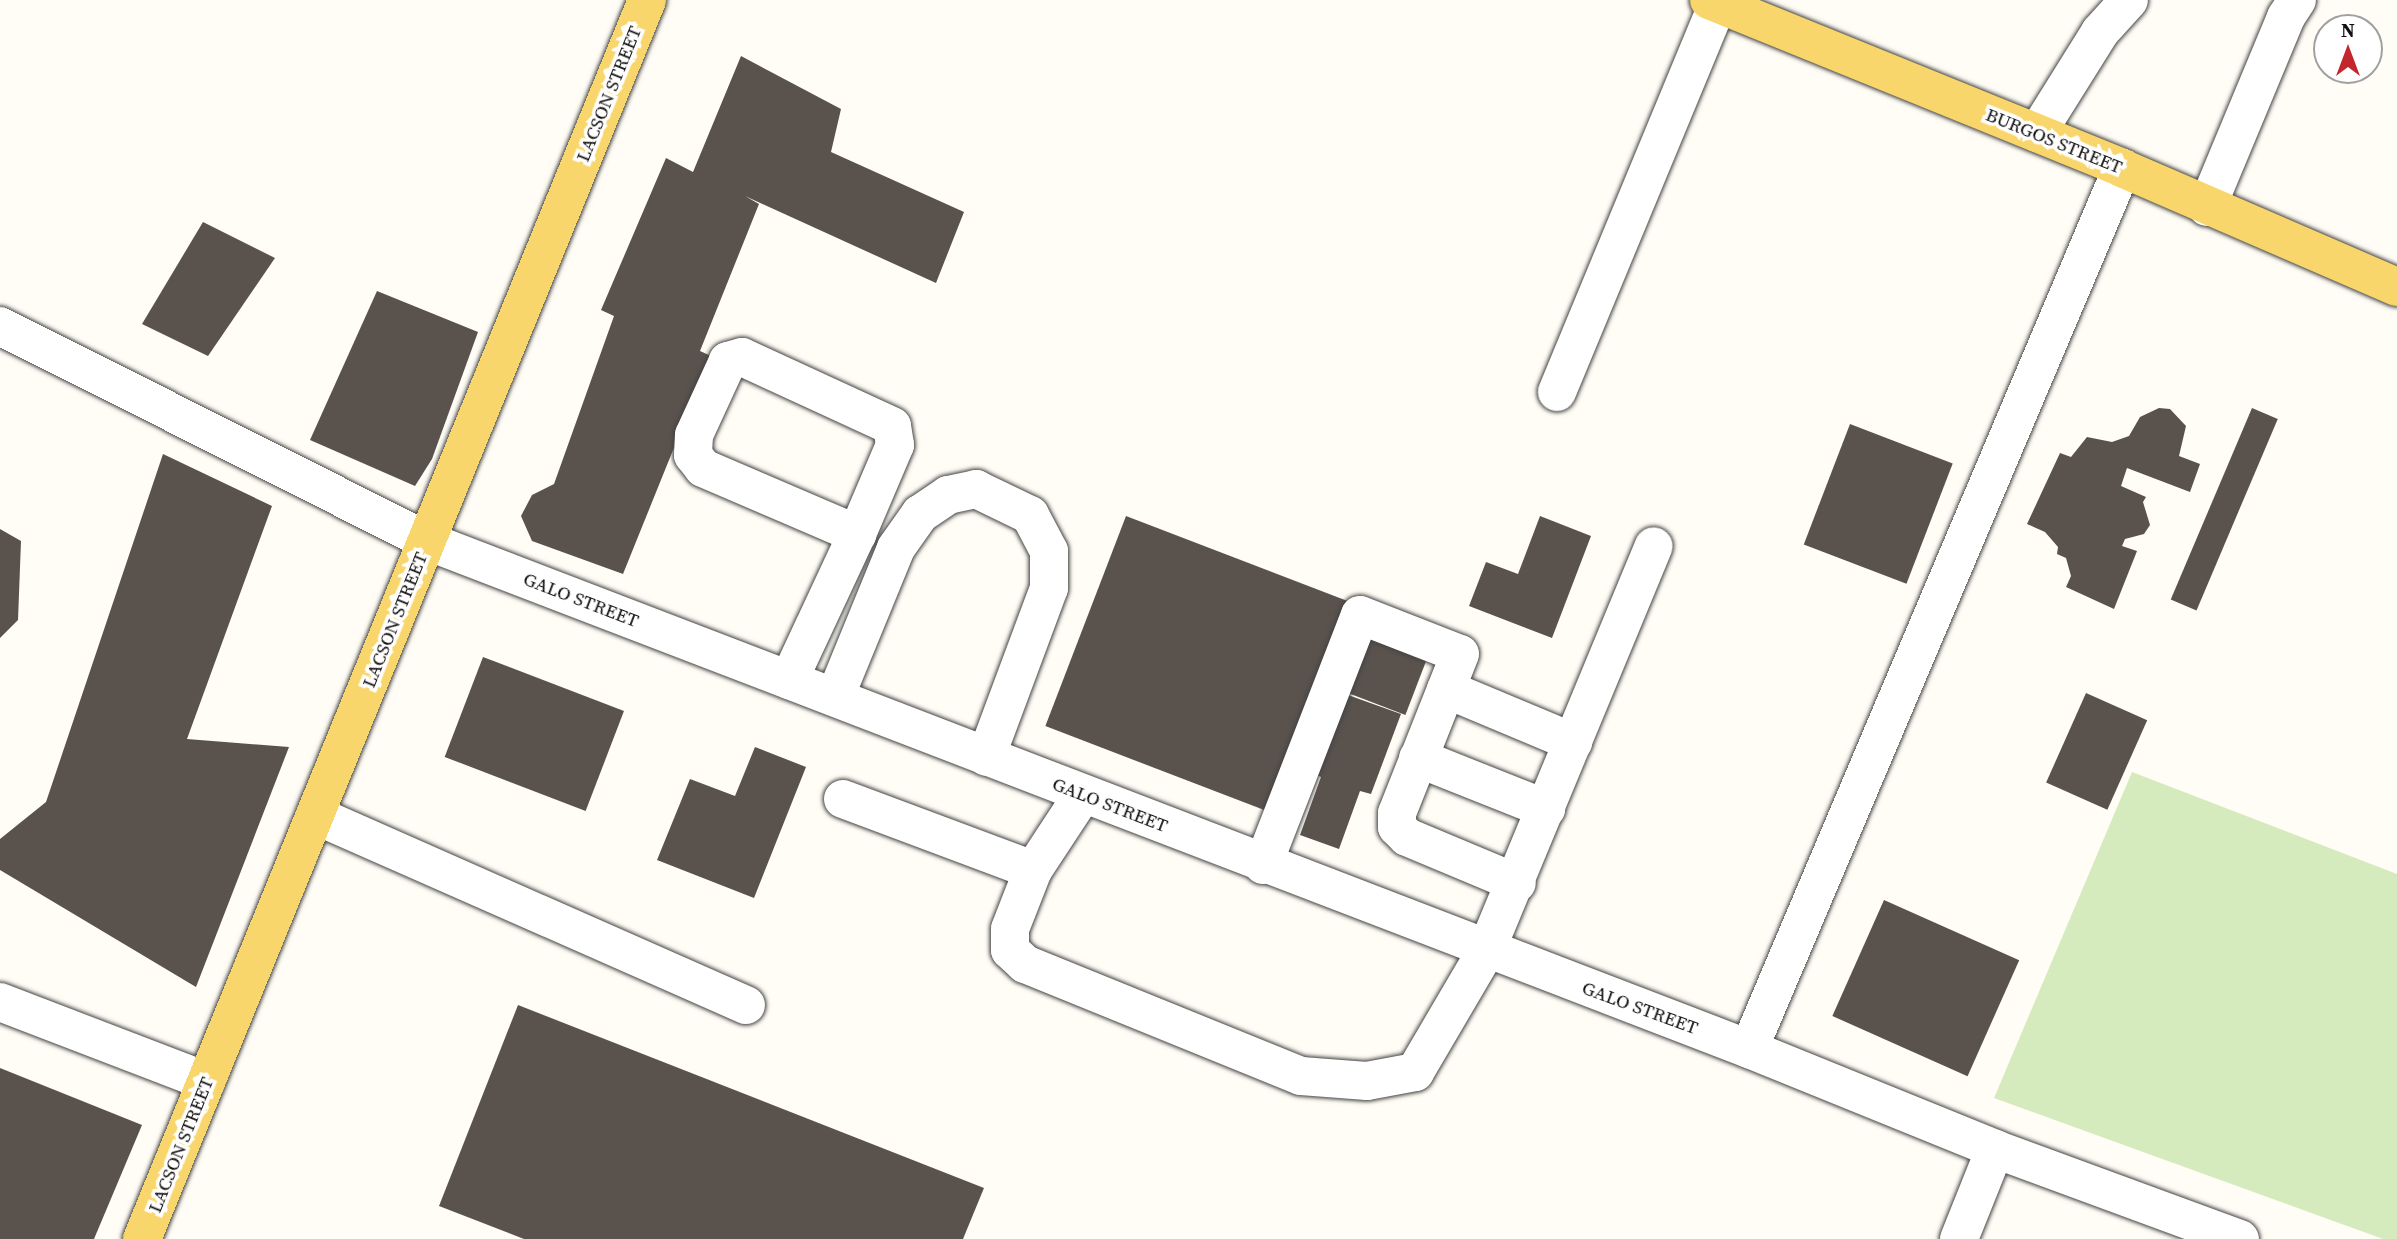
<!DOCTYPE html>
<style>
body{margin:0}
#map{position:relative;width:2397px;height:1239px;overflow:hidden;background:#fffdf5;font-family:"Source Serif 4",serif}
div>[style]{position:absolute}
.green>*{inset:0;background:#d5ebbd}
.building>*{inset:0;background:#5a524d;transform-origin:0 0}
.roads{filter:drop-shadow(0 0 2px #444) drop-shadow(0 0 2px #444)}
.minor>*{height:38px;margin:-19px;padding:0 19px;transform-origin:19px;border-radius:19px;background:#fff}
.major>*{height:38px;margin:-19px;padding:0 19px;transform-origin:19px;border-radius:19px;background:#f9d66b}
span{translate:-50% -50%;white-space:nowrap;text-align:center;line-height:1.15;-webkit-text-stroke:7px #fff;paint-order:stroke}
.street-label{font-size:19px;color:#111}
.north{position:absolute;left:2313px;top:14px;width:70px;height:70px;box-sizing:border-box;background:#fff;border:2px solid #a0a0a0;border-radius:50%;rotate:0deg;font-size:19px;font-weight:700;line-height:28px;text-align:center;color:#111}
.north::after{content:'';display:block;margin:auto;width:24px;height:32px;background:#c4262e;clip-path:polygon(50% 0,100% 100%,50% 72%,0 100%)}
</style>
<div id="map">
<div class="green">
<i style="clip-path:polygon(2132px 772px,2397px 874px,2397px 1239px,2383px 1239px,1994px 1098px)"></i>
</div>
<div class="building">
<i style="clip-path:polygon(741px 56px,841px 109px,831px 152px,964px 212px,936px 283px,745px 196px,759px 204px,700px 351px,711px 356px,623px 574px,532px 541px,521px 516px,532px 495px,554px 484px,614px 316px,601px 310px,666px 158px,693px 172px)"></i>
<i style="clip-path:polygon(203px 222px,275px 258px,208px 356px,142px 324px)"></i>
<i style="clip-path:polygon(377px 291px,478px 332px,432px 459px,415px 486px,310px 440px)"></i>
<i style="clip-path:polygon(2159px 408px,2170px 409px,2186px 426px,2179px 456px,2200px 464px,2190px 492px,2127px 468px,2121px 486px,2146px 497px,2143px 502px,2150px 525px,2144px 534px,2125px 539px,2122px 546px,2137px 551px,2114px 609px,2066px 587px,2071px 576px,2066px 558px,2057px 554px,2058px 547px,2045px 532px,2027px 524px,2060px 453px,2071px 457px,2087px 437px,2112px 442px,2129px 436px,2140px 417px)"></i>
<i style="left:2252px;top:408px;width:28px;height:208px;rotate:23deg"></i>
<i style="left:1850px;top:424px;width:110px;height:129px;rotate:21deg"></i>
<i style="clip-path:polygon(163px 454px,272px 506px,187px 739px,289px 747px,196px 987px,0 870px,0 839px,46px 802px)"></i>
<i style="left:1126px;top:516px;width:240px;height:225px;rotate:21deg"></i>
<i style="clip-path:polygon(1540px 516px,1591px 536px,1552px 638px,1469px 606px,1486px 562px,1518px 574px)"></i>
<i style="clip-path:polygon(0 529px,21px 541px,18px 620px,0 638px)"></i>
<i style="left:1368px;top:631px;width:65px;height:65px;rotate:21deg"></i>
<i style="left:483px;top:657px;width:151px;height:107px;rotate:21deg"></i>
<i style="left:2086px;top:693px;width:67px;height:98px;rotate:24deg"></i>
<i style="clip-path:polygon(1348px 695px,1401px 714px,1371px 794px,1360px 791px,1339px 849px,1300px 835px,1321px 777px,1312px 773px)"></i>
<i style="clip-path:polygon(755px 747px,806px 767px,754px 898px,657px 860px,690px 779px,735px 796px)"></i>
<i style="left:1884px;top:900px;width:148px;height:127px;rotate:24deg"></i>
<i style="clip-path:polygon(518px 1005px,984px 1188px,963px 1239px,524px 1239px,439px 1206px)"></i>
<i style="clip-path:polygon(0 1068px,142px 1125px,94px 1239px,0 1239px)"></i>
</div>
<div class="roads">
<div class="minor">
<i style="left:2037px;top:133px;width:119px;rotate:-58deg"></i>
<i style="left:2100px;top:32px;width:43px;rotate:-47.8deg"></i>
<i style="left:2207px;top:207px;width:206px;rotate:-67.4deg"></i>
<i style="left:2286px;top:17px;width:20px;rotate:-57deg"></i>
<i style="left:0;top:326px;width:478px;rotate:26.7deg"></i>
<i style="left:427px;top:541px;width:1416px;rotate:21.02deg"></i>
<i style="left:1749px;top:1049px;width:266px;rotate:22.1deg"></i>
<i style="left:1995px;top:1149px;width:261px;rotate:20.2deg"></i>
<i style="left:1557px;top:392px;width:420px;rotate:-67.5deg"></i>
<i style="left:789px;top:680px;width:161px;rotate:-65deg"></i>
<i style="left:857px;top:534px;width:97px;rotate:-66.9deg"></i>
<i style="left:895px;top:445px;width:19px;rotate:-99deg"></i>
<i style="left:892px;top:426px;width:165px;rotate:-155.3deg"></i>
<i style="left:742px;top:357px;width:15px;rotate:164deg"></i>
<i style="left:728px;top:361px;width:81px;rotate:114.7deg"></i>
<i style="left:694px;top:435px;width:20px;rotate:93deg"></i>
<i style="left:693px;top:455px;width:16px;rotate:52deg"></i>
<i style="left:703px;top:468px;width:168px;rotate:23.2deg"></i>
<i style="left:1446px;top:689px;width:138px;rotate:22.7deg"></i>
<i style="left:835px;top:697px;width:161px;rotate:-67.7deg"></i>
<i style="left:896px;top:548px;width:42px;rotate:-54.8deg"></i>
<i style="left:920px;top:514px;width:34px;rotate:-34deg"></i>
<i style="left:948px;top:495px;width:29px;rotate:-12deg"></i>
<i style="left:976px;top:489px;width:60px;rotate:25.7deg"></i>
<i style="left:1030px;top:515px;width:41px;rotate:62.2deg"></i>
<i style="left:1049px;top:551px;width:37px;rotate:90deg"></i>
<i style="left:1049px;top:588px;width:180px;rotate:110.4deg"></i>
<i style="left:1418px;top:758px;width:138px;rotate:21.7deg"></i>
<i style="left:1083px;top:794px;width:91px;rotate:123.3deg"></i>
<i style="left:1033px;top:870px;width:63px;rotate:111.3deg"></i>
<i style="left:1010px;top:929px;width:21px;rotate:90deg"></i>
<i style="left:1010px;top:950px;width:21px;rotate:43deg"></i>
<i style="left:1025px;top:964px;width:298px;rotate:22.1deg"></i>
<i style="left:1301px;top:1076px;width:66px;rotate:4.3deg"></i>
<i style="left:1367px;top:1081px;width:49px;rotate:-10.6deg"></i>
<i style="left:1415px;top:1072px;width:140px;rotate:-59.6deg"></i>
<i style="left:1486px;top:951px;width:438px;rotate:-67.5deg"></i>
<i style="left:843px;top:799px;width:203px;rotate:20.5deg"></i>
<i style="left:315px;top:815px;width:471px;rotate:23.8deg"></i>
<i style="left:1263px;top:865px;width:268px;rotate:-68.8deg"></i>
<i style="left:1360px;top:615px;width:107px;rotate:21.3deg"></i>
<i style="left:1460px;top:654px;width:171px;rotate:111.6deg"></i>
<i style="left:1397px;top:813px;width:14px;rotate:90deg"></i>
<i style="left:1397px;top:827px;width:14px;rotate:45deg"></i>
<i style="left:1407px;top:837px;width:119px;rotate:22.7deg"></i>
<i style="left:0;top:1002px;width:221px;rotate:21deg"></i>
<i style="left:1749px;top:1049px;width:957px;rotate:-67.05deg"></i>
<i style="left:1959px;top:1239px;width:97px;rotate:-68.2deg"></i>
</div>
<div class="major">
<i style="left:1709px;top:0;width:446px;rotate:22.1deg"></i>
<i style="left:2122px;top:168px;width:300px;rotate:23.4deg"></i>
<i style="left:142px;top:1239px;width:1338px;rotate:-67.82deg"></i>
</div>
</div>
<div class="street-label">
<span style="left:609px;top:94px;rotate:-68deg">LACSON STREET</span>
<span style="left:2054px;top:141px;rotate:22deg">BURGOS STREET</span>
<span style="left:581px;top:600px;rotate:21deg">GALO STREET</span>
<span style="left:395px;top:620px;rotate:-68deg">LACSON STREET</span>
<span style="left:1110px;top:805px;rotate:21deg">GALO STREET</span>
<span style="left:1640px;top:1008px;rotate:20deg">GALO STREET</span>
<span style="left:181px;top:1145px;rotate:-68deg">LACSON STREET</span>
</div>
<div class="north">N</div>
</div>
